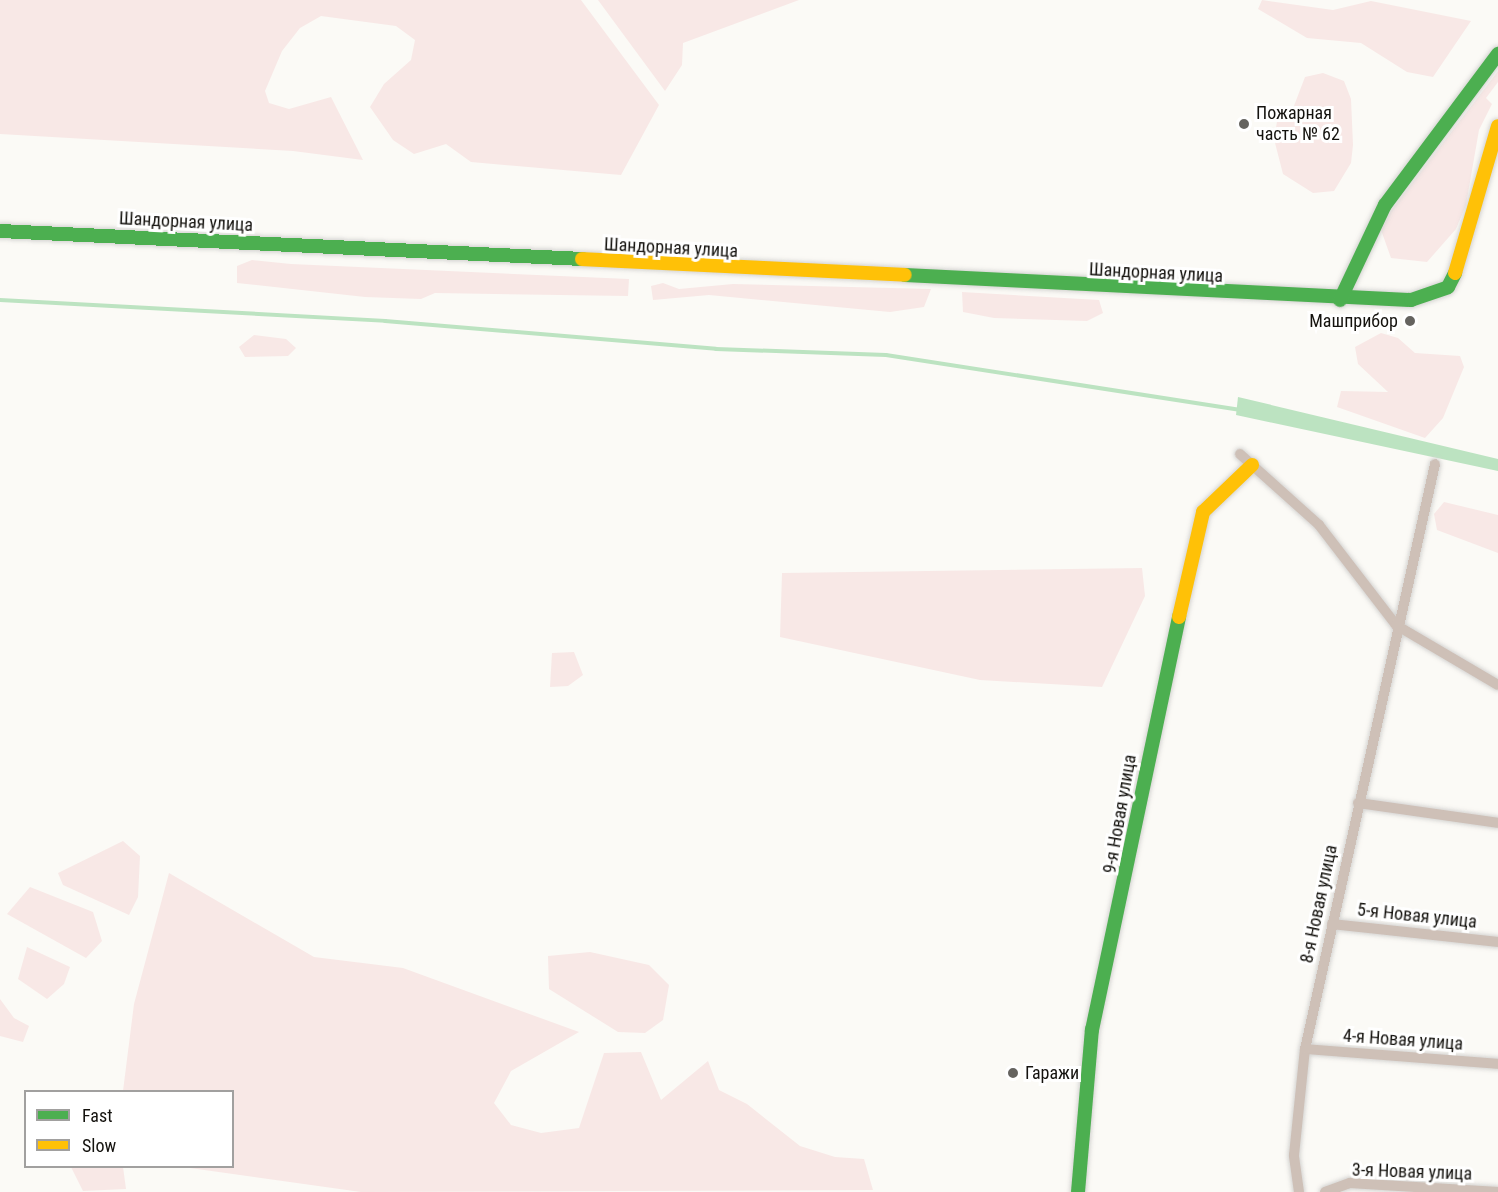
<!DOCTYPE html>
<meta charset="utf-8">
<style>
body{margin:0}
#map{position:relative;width:1498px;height:1192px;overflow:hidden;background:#fbfaf6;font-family:"Roboto Condensed",sans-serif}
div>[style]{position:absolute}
.green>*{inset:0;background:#f8e8e6}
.water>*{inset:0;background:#bce3c1}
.stream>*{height:4px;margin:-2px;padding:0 2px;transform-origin:2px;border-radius:2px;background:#bce3c1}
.roads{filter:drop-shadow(0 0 2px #d5d4d2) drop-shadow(0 0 2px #d5d4d2)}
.street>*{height:10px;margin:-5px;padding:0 5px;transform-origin:5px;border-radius:5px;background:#cec0b7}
.fast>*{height:14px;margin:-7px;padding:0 7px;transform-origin:7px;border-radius:7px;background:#4caf50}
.slow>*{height:14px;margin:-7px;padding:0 7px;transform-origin:7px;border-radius:7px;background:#ffc107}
.dots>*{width:16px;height:16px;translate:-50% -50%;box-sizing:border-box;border:3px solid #fff;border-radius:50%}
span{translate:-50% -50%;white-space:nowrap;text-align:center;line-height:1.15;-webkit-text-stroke:6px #fff;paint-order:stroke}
.poi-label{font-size:18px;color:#14120e}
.left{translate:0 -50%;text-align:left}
.right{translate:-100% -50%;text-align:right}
.street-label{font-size:18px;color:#14120e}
.legend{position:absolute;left:24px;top:1090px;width:210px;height:78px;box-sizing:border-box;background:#fff;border:2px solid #a1a09f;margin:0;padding:8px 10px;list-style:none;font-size:18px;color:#14120e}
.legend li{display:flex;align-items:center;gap:12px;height:30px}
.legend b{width:30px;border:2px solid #a1a09f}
</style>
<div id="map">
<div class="green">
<i style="clip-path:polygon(0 0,581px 0,659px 105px,621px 175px,471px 162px,446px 144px,414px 154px,393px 140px,370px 107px,384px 84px,411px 60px,415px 40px,396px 26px,321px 16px,300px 28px,282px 51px,265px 91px,269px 103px,289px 109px,331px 97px,363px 160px,293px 151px,0 134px)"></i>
<i style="clip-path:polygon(598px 0,799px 0,683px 43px,682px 65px,665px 91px)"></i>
<i style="clip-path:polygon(1262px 0,1333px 10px,1371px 1px,1471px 21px,1433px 77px,1407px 72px,1361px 43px,1307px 38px,1258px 9px)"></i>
<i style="clip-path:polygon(1498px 71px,1498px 82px,1486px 98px,1492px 104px,1479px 130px,1466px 205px,1456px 229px,1427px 262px,1391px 258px,1381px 230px,1391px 211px)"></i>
<i style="clip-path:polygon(1323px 73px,1344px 81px,1351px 99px,1353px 145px,1351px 163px,1334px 191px,1313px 193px,1283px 174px,1274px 139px,1278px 116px,1292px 111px,1305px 77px)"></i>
<i style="clip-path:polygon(252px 260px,291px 264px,629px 279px,628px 296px,435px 293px,421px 299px,365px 297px,237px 283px,237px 266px)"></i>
<i style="clip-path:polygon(663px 283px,679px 289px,733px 284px,931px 289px,924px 307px,890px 312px,709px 295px,653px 300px,651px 286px)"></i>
<i style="clip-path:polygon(962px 292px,1099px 300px,1103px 313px,1087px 321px,994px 318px,963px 312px)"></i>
<i style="clip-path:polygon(1381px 333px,1398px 338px,1415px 353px,1460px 356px,1464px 367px,1443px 418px,1425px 438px,1337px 407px,1341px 391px,1388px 392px,1358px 364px,1355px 347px)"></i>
<i style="clip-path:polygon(254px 335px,286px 339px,296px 348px,288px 356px,245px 357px,239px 347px)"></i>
<i style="clip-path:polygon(1444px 502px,1498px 515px,1498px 553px,1437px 530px,1434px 514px)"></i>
<i style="clip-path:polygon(1142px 568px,1145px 596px,1102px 687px,980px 680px,780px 637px,782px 573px)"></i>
<i style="clip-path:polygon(574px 652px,583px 675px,568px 686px,550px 687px,552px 653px)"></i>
<i style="clip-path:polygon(123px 841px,140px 856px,138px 897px,129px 915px,63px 885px,58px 873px)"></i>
<i style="clip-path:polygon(169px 873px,314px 957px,403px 968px,579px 1032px,511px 1071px,494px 1103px,511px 1125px,541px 1133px,579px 1128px,604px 1053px,641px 1052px,661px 1100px,708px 1061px,719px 1090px,747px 1104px,800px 1146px,835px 1157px,864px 1159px,873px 1190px,361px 1192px,183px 1167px,232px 1166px,232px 1092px,123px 1091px,134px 1004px)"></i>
<i style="clip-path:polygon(30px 887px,93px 912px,102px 941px,86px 958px,7px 914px)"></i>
<i style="clip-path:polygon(27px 947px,70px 967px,64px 984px,47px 999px,18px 979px)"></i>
<i style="clip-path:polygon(590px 952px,649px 965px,669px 985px,663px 1020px,645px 1033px,618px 1032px,549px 989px,548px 956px)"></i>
<i style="clip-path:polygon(0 999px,14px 1018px,29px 1026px,23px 1042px,0 1036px)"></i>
<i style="clip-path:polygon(71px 1167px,123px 1167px,126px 1189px,83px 1191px)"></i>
</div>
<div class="water">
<i style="clip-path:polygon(1238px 397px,1498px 459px,1498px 471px,1236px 415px)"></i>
</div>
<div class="stream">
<i style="left:0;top:300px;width:386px;rotate:3.1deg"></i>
<i style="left:385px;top:321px;width:332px;rotate:4.8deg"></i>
<i style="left:716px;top:349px;width:170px;rotate:2deg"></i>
<i style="left:886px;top:355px;width:359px;rotate:8.8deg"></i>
</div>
<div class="roads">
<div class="street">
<i style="left:1240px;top:454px;width:106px;rotate:41.9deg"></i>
<i style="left:1319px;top:525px;width:126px;rotate:52.4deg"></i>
<i style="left:1396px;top:625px;width:118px;rotate:30.5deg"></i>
<i style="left:1358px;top:803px;width:141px;rotate:8.1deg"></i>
<i style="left:1332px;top:924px;width:167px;rotate:6.2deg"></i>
<i style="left:1305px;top:1049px;width:194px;rotate:4.4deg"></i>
<i style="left:1299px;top:1192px;width:37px;rotate:-98deg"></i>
<i style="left:1294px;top:1155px;width:107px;rotate:-84.1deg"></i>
<i style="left:1305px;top:1049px;width:599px;rotate:-77.47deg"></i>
<i style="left:1325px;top:1192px;width:27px;rotate:-20deg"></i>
<i style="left:1350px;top:1183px;width:148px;rotate:3.5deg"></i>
</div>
<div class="fast">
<i style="left:0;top:231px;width:583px;rotate:2.75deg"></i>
<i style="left:905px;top:275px;width:507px;rotate:2.83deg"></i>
<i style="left:1411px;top:300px;width:39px;rotate:-19deg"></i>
<i style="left:1448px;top:287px;width:16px;rotate:-63deg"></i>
<i style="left:1340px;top:300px;width:105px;rotate:-64.7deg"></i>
<i style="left:1385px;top:205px;width:189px;rotate:-53.2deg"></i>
<i style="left:1078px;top:1192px;width:163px;rotate:-85.1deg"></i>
<i style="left:1092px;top:1030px;width:422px;rotate:-78.1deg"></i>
</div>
<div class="slow">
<i style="left:582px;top:259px;width:323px;rotate:2.8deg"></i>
<i style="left:1455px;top:273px;width:153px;rotate:-73.7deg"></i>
<i style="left:1179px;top:617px;width:108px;rotate:-77.1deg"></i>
<i style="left:1203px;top:512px;width:68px;rotate:-43.8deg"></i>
</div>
</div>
<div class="dots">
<i style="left:1244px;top:124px;background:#65635f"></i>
<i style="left:1410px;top:321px;background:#65635f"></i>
<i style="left:1013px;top:1073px;background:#65635f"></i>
</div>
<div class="poi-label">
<span class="left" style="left:1256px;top:124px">Пожарная<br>часть № 62</span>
<span class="right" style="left:1398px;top:321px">Машприбор</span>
<span class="left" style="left:1025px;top:1073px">Гаражи</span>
</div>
<div class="street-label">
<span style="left:186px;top:222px;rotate:3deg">Шандорная улица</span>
<span style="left:671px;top:248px;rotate:3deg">Шандорная улица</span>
<span style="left:1156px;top:273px;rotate:3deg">Шандорная улица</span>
<span style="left:1120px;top:814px;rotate:-80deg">9-я Новая улица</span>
<span style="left:1319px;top:904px;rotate:-78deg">8-я Новая улица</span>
<span style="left:1417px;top:916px;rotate:6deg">5-я Новая улица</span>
<span style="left:1403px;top:1040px;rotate:4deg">4-я Новая улица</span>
<span style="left:1412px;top:1172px;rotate:2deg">3-я Новая улица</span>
</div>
<ul class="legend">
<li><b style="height:8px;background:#4caf50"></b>Fast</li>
<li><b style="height:8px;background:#ffc107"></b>Slow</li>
</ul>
</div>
